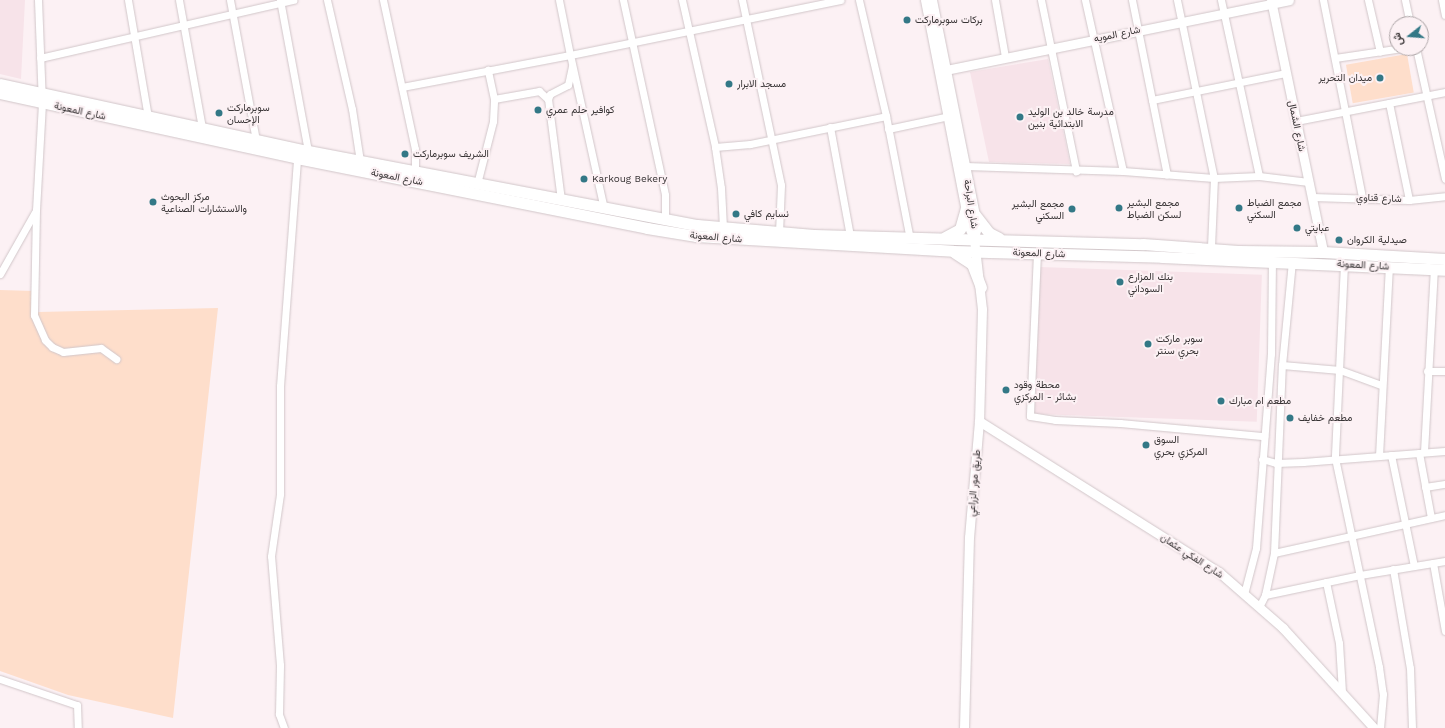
<!DOCTYPE html>
<meta charset="utf-8">
<style>
body{margin:0}
#map{position:relative;width:1445px;height:728px;overflow:hidden;background:#fcf1f4;font-family:"Work Sans",Vazirmatn,sans-serif}
div>[style]{position:absolute}
.built>*{inset:0;background:#f7e3e9;transform-origin:0 0}
.green>*{inset:0;background:#fedecb;transform-origin:0 0}
.roads{filter:drop-shadow(0 0 1px #d1c6c9) drop-shadow(0 0 1px #d1c6c9)}
.minor>*{height:7px;margin:-3.5px;padding:0 3.5px;transform-origin:3.5px;border-radius:3.5px;background:#fff}
.tertiary>*{height:9px;margin:-4.5px;padding:0 4.5px;transform-origin:4.5px;border-radius:4.5px;background:#fff}
.trunk>*{height:11px;margin:-5.5px;padding:0 5.5px;transform-origin:5.5px;border-radius:5.5px;background:#fff}
.dots>*{width:11px;height:11px;translate:-50% -50%;box-sizing:border-box;border:2px solid #fcf1f4;border-radius:50%}
span{translate:-50% -50%;white-space:nowrap;text-align:center;line-height:1.15;-webkit-text-stroke:4px #fcf1f4;paint-order:stroke}
.poi-label{font-size:10px;color:#373334}
.left{translate:0 -50%;text-align:left}
.right{translate:-100% -50%;text-align:right}
.street-label{font-size:10px;color:#373334}
.north{position:absolute;left:1389px;top:16px;width:40px;height:40px;box-sizing:border-box;background:#fcf1f4;border:1px solid #ada5a7;border-radius:50%;rotate:253deg;font-size:11px;font-weight:700;line-height:16px;text-align:center;color:#373334}
.north::after{content:'';display:block;margin:auto;width:14px;height:18px;background:#337886;clip-path:polygon(50% 0,100% 100%,50% 72%,0 100%)}
</style>
<div id="map">
<div class="built">
<i style="clip-path:polygon(0 0,25px 0,21px 79px,0 74px)"></i>
<i style="clip-path:polygon(1048px 59px,1070px 164px,989px 162px,970px 72px)"></i>
<i style="left:1040px;top:267px;width:222px;height:147px;rotate:2deg"></i>
</div>
<div class="green">
<i style="left:1407px;top:54px;width:39px;height:62px;rotate:80deg"></i>
<i style="clip-path:polygon(0 290px,34px 291px,38px 312px,218px 308px,173px 718px,68px 695px,0 671px)"></i>
</div>
<div class="roads">
<div class="minor">
<i style="left:38px;top:0;width:103px;rotate:87.8deg"></i>
<i style="left:42px;top:103px;width:107px;rotate:93.2deg"></i>
<i style="left:36px;top:210px;width:105px;rotate:91.1deg"></i>
<i style="left:34px;top:315px;width:27px;rotate:66deg"></i>
<i style="left:45px;top:340px;width:10px;rotate:45deg"></i>
<i style="left:52px;top:347px;width:12px;rotate:24deg"></i>
<i style="left:63px;top:352px;width:38px;rotate:-6deg"></i>
<i style="left:101px;top:348px;width:19px;rotate:36deg"></i>
<i style="left:128px;top:0;width:119px;rotate:80.3deg"></i>
<i style="left:179px;top:0;width:130px;rotate:79.8deg"></i>
<i style="left:230px;top:0;width:142px;rotate:79.5deg"></i>
<i style="left:280px;top:0;width:154px;rotate:79.5deg"></i>
<i style="left:327px;top:0;width:112px;rotate:77.1deg"></i>
<i style="left:352px;top:109px;width:53px;rotate:81.3deg"></i>
<i style="left:383px;top:0;width:152px;rotate:77.9deg"></i>
<i style="left:415px;top:149px;width:23px;rotate:90deg"></i>
<i style="left:623px;top:0;width:199px;rotate:77.8deg"></i>
<i style="left:665px;top:195px;width:25px;rotate:90deg"></i>
<i style="left:682px;top:0;width:151px;rotate:77.3deg"></i>
<i style="left:715px;top:147px;width:41px;rotate:81.7deg"></i>
<i style="left:721px;top:188px;width:40px;rotate:87.1deg"></i>
<i style="left:742px;top:0;width:189px;rotate:78.1deg"></i>
<i style="left:781px;top:185px;width:48px;rotate:92.4deg"></i>
<i style="left:859px;top:0;width:119px;rotate:76.9deg"></i>
<i style="left:886px;top:116px;width:125px;rotate:79deg"></i>
<i style="left:995px;top:0;width:58px;rotate:80deg"></i>
<i style="left:1041px;top:0;width:175px;rotate:78.4deg"></i>
<i style="left:1085px;top:0;width:175px;rotate:77.5deg"></i>
<i style="left:1132px;top:0;width:178px;rotate:78.7deg"></i>
<i style="left:1177px;top:0;width:182px;rotate:78.3deg"></i>
<i style="left:1214px;top:178px;width:70px;rotate:92.5deg"></i>
<i style="left:1221px;top:0;width:180px;rotate:77.8deg"></i>
<i style="left:1323px;top:0;width:201px;rotate:78.8deg"></i>
<i style="left:1368px;top:0;width:53px;rotate:77deg"></i>
<i style="left:1405px;top:0;width:25px;rotate:78deg"></i>
<i style="left:1442px;top:0;width:15px;rotate:79deg"></i>
<i style="left:1416px;top:48px;width:134px;rotate:77.5deg"></i>
<i style="left:40px;top:58px;width:260px;rotate:-12.9deg"></i>
<i style="left:1335px;top:58px;width:68px;rotate:-8.5deg"></i>
<i style="left:402px;top:87px;width:171px;rotate:-10.8deg"></i>
<i style="left:570px;top:55px;width:56px;rotate:-101.3deg"></i>
<i style="left:494px;top:99px;width:46px;rotate:-10.1deg"></i>
<i style="left:539px;top:91px;width:12px;rotate:42deg"></i>
<i style="left:1152px;top:100px;width:137px;rotate:-11.4deg"></i>
<i style="left:1389px;top:103px;width:99px;rotate:78.3deg"></i>
<i style="left:1296px;top:121px;width:152px;rotate:-11deg"></i>
<i style="left:830px;top:127px;width:111px;rotate:79.6deg"></i>
<i style="left:888px;top:129px;width:62px;rotate:-12deg"></i>
<i style="left:715px;top:147px;width:35px;rotate:-5deg"></i>
<i style="left:750px;top:144px;width:139px;rotate:-11.6deg"></i>
<i style="left:965px;top:166px;width:158px;rotate:1.8deg"></i>
<i style="left:1123px;top:171px;width:91px;rotate:4.4deg"></i>
<i style="left:1214px;top:178px;width:45px;rotate:-2.5deg"></i>
<i style="left:1259px;top:176px;width:50px;rotate:6.8deg"></i>
<i style="left:477px;top:184px;width:65px;rotate:-75.7deg"></i>
<i style="left:493px;top:121px;width:22px;rotate:-87deg"></i>
<i style="left:494px;top:99px;width:30px;rotate:-102deg"></i>
<i style="left:1312px;top:197px;width:97px;rotate:1.8deg"></i>
<i style="left:1409px;top:200px;width:36px;rotate:-6deg"></i>
<i style="left:561px;top:200px;width:102px;rotate:-97.3deg"></i>
<i style="left:548px;top:99px;width:5px;rotate:-68deg"></i>
<i style="left:550px;top:94px;width:20px;rotate:-27deg"></i>
<i style="left:568px;top:85px;width:19px;rotate:-78deg"></i>
<i style="left:604px;top:209px;width:158px;rotate:-102.4deg"></i>
<i style="left:570px;top:55px;width:276px;rotate:-11.5deg"></i>
<i style="left:1037px;top:253px;width:163px;rotate:92.5deg"></i>
<i style="left:1030px;top:416px;width:25px;rotate:9deg"></i>
<i style="left:1055px;top:420px;width:65px;rotate:2.6deg"></i>
<i style="left:1120px;top:423px;width:145px;rotate:5.2deg"></i>
<i style="left:1344px;top:264px;width:194px;rotate:92.7deg"></i>
<i style="left:1335px;top:458px;width:214px;rotate:78.1deg"></i>
<i style="left:1379px;top:667px;width:27px;rotate:82deg"></i>
<i style="left:1383px;top:694px;width:34px;rotate:95deg"></i>
<i style="left:0;top:274px;width:71px;rotate:-60.6deg"></i>
<i style="left:1282px;top:365px;width:58px;rotate:4.9deg"></i>
<i style="left:1340px;top:370px;width:44px;rotate:20.1deg"></i>
<i style="left:1427px;top:371px;width:18px"></i>
<i style="left:1424px;top:452px;width:183px;rotate:-86.9deg"></i>
<i style="left:1419px;top:453px;width:66px;rotate:79.5deg"></i>
<i style="left:1391px;top:455px;width:113px;rotate:78.3deg"></i>
<i style="left:1379px;top:456px;width:189px;rotate:-87deg"></i>
<i style="left:1262px;top:459px;width:15px;rotate:16deg"></i>
<i style="left:1276px;top:463px;width:27px;rotate:-2deg"></i>
<i style="left:1303px;top:462px;width:142px;rotate:-4.4deg"></i>
<i style="left:1425px;top:487px;width:20px;rotate:-9deg"></i>
<i style="left:1274px;top:553px;width:175px;rotate:-12.5deg"></i>
<i style="left:1433px;top:563px;width:69px;rotate:80deg"></i>
<i style="left:1393px;top:569px;width:100px;rotate:80.3deg"></i>
<i style="left:1410px;top:668px;width:60px;rotate:88.1deg"></i>
<i style="left:1326px;top:582px;width:62px;rotate:78deg"></i>
<i style="left:1339px;top:643px;width:49px;rotate:86.5deg"></i>
<i style="left:1244px;top:594px;width:48px;rotate:-75.4deg"></i>
<i style="left:1256px;top:548px;width:195px;rotate:-85.6deg"></i>
<i style="left:1271px;top:354px;width:92px;rotate:-89.4deg"></i>
<i style="left:1265px;top:595px;width:97px;rotate:-11.9deg"></i>
<i style="left:1360px;top:575px;width:86px;rotate:-9.4deg"></i>
<i style="left:1259px;top:607px;width:13px;rotate:-63deg"></i>
<i style="left:1265px;top:595px;width:43px;rotate:-77.9deg"></i>
<i style="left:1274px;top:553px;width:188px;rotate:-87.6deg"></i>
<i style="left:1282px;top:365px;width:103px;rotate:-84.5deg"></i>
<i style="left:0;top:679px;width:81px;rotate:18.7deg"></i>
<i style="left:77px;top:705px;width:23px;rotate:88deg"></i>
<i style="left:284px;top:728px;width:15px;rotate:-110deg"></i>
<i style="left:279px;top:714px;width:49px;rotate:-88.8deg"></i>
<i style="left:280px;top:665px;width:109px;rotate:-94.7deg"></i>
<i style="left:271px;top:556px;width:63px;rotate:-81.7deg"></i>
<i style="left:280px;top:494px;width:108px;rotate:-90deg"></i>
<i style="left:280px;top:386px;width:229px;rotate:-85.7deg"></i>
</div>
<div class="tertiary">
<i style="left:925px;top:0;width:231px;rotate:79deg"></i>
<i style="left:969px;top:227px;width:13px;rotate:67deg"></i>
<i style="left:974px;top:239px;width:70px;rotate:83.5deg"></i>
<i style="left:982px;top:309px;width:112px;rotate:91.5deg"></i>
<i style="left:979px;top:421px;width:116px;rotate:94.9deg"></i>
<i style="left:969px;top:537px;width:191px;rotate:91.5deg"></i>
<i style="left:932px;top:0;width:219px;rotate:78.7deg"></i>
<i style="left:975px;top:215px;width:15px;rotate:86deg"></i>
<i style="left:976px;top:230px;width:9px;rotate:103deg"></i>
<i style="left:1271px;top:0;width:257px;rotate:78.3deg"></i>
<i style="left:946px;top:70px;width:350px;rotate:-11.5deg"></i>
<i style="left:979px;top:421px;width:284px;rotate:32.2deg"></i>
<i style="left:1219px;top:572px;width:85px;rotate:41.2deg"></i>
<i style="left:1283px;top:628px;width:135px;rotate:47.7deg"></i>
</div>
<div class="trunk">
<i style="left:0;top:84px;width:315px;rotate:12.3deg"></i>
<i style="left:308px;top:151px;width:396px;rotate:10.8deg"></i>
<i style="left:697px;top:225px;width:117px;rotate:4.9deg"></i>
<i style="left:814px;top:235px;width:329px;rotate:1.6deg"></i>
<i style="left:1143px;top:244px;width:95px;rotate:4.2deg"></i>
<i style="left:1238px;top:251px;width:85px;rotate:0.7deg"></i>
<i style="left:1323px;top:252px;width:122px;rotate:3.3deg"></i>
<i style="left:0;top:93px;width:304px;rotate:12.3deg"></i>
<i style="left:297px;top:158px;width:357px;rotate:11.3deg"></i>
<i style="left:647px;top:228px;width:50px;rotate:9.3deg"></i>
<i style="left:696px;top:236px;width:257px;rotate:3.3deg"></i>
<i style="left:953px;top:251px;width:209px;rotate:1.6deg"></i>
<i style="left:1162px;top:257px;width:283px;rotate:2.6deg"></i>
<i style="left:975px;top:215px;width:23px;rotate:52deg"></i>
<i style="left:989px;top:233px;width:11px;rotate:27deg"></i>
<i style="left:945px;top:237px;width:17px;rotate:-28deg"></i>
<i style="left:960px;top:229px;width:22px;rotate:-74deg"></i>
<i style="left:955px;top:253px;width:20px;rotate:33deg"></i>
<i style="left:972px;top:264px;width:25px;rotate:69deg"></i>
</div>
</div>
<div class="dots">
<i style="left:907px;top:20px;background:#337886"></i>
<i style="left:1380px;top:78px;background:#337886"></i>
<i style="left:729px;top:84px;background:#337886"></i>
<i style="left:538px;top:110px;background:#337886"></i>
<i style="left:219px;top:113px;background:#337886"></i>
<i style="left:1020px;top:117px;background:#337886"></i>
<i style="left:405px;top:154px;background:#337886"></i>
<i style="left:584px;top:179px;background:#337886"></i>
<i style="left:153px;top:202px;background:#337886"></i>
<i style="left:1119px;top:208px;background:#337886"></i>
<i style="left:1239px;top:208px;background:#337886"></i>
<i style="left:1072px;top:209px;background:#337886"></i>
<i style="left:736px;top:214px;background:#337886"></i>
<i style="left:1297px;top:228px;background:#337886"></i>
<i style="left:1339px;top:240px;background:#337886"></i>
<i style="left:1120px;top:282px;background:#337886"></i>
<i style="left:1148px;top:344px;background:#337886"></i>
<i style="left:1006px;top:390px;background:#337886"></i>
<i style="left:1221px;top:401px;background:#337886"></i>
<i style="left:1290px;top:418px;background:#337886"></i>
<i style="left:1146px;top:445px;background:#337886"></i>
</div>
<div class="poi-label">
<span class="left" style="left:915px;top:20px">بركات سوبرماركت</span>
<span class="right" style="left:1372px;top:78px">ميدان التحرير</span>
<span class="left" style="left:737px;top:84px">مسجد الابرار</span>
<span class="left" style="left:227px;top:113px">سوبرماركت<br>الإحسان</span>
<span class="left" style="left:546px;top:110px">كوافير حلم عمري</span>
<span class="left" style="left:1028px;top:117px">مدرسة خالد بن الوليد<br>الابتدائية بنين</span>
<span class="left" style="left:413px;top:154px">الشريف سوبرماركت</span>
<span class="left" style="left:592px;top:179px">Karkoug Bekery</span>
<span class="left" style="left:161px;top:202px">مركز البحوث<br>والاستشارات الصناعية</span>
<span class="left" style="left:1127px;top:208px">مجمع البشير<br>لسكن الضباط</span>
<span class="left" style="left:1247px;top:208px">مجمع الضباط<br>السكني</span>
<span class="right" style="left:1064px;top:209px">مجمع البشير<br>السكني</span>
<span class="left" style="left:744px;top:214px">نسايم كافي</span>
<span class="left" style="left:1305px;top:228px">عبايتي</span>
<span class="left" style="left:1347px;top:240px">صيدلية الكروان</span>
<span class="left" style="left:1128px;top:282px">بنك المزارع<br>السوداني</span>
<span class="left" style="left:1156px;top:344px">سوبر ماركت<br>بحري سنتر</span>
<span class="left" style="left:1014px;top:390px">محطة وقود<br>بشائر - المركزي</span>
<span class="left" style="left:1229px;top:401px">مطعم ام مبارك</span>
<span class="left" style="left:1298px;top:418px">مطعم خفايف</span>
<span class="left" style="left:1154px;top:445px">السوق<br>المركزي بحري</span>
</div>
<div class="street-label">
<span style="left:1117px;top:34px;rotate:-12deg">شارع المويه</span>
<span style="left:80px;top:111px;rotate:12deg">شارع المعونة</span>
<span style="left:1297px;top:126px;rotate:78deg">شارع الشمال</span>
<span style="left:397px;top:177px;rotate:11deg">شارع المعونة</span>
<span style="left:1379px;top:198px;rotate:2deg">شارع قناوي</span>
<span style="left:971px;top:204px;rotate:81deg">شارع البراحة</span>
<span style="left:716px;top:237px;rotate:5deg">شارع المعونة</span>
<span style="left:1039px;top:253px;rotate:2deg">شارع المعونة</span>
<span style="left:1363px;top:265px;rotate:3deg">شارع المعونة</span>
<span style="left:974px;top:483px;rotate:-85deg">طريق مور الزراعي</span>
<span style="left:1192px;top:556px;rotate:33deg">شارع الفكي عثمان</span>
</div>
<div class="north">ش</div>
</div>
